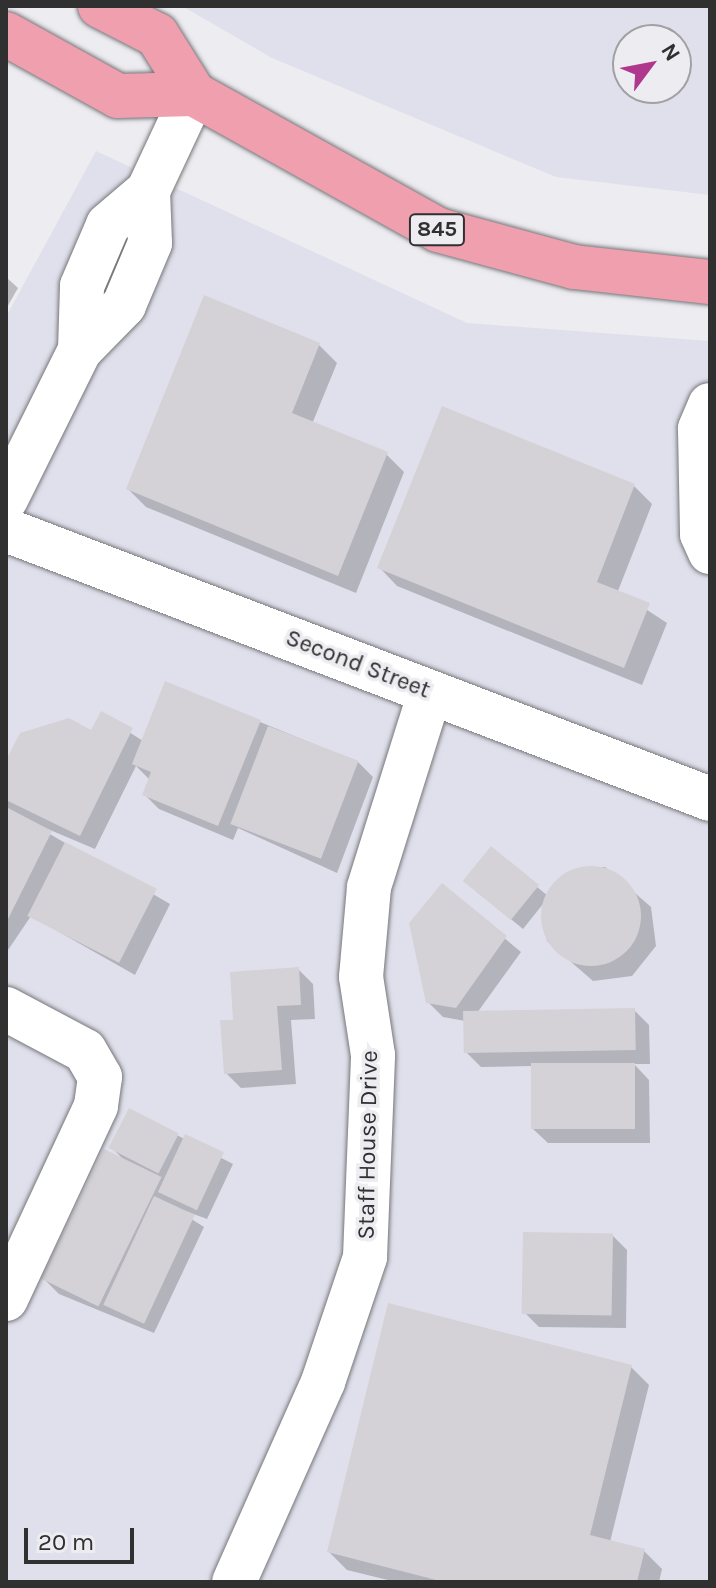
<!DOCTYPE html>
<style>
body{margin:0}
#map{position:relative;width:716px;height:1588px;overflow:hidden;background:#ececf1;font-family:Karla,sans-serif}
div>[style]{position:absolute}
.built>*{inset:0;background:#e0e0ec}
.shadow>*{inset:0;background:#0003}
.building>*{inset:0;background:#d4d2d6;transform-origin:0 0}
.round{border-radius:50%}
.roads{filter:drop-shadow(0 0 2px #76767a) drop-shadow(0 0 2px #76767a)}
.minor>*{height:44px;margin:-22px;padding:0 22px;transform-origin:22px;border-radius:22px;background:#fff}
.major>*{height:44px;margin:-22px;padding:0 22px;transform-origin:22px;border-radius:22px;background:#ef9fad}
span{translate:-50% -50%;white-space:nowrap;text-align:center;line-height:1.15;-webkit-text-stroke:7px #ececf1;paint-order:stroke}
.shield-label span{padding:2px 6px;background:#ececf1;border:2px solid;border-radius:6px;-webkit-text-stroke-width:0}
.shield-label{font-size:22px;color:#303031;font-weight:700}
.street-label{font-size:24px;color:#303031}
.frame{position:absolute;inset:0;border:8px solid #303031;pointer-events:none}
.north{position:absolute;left:612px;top:24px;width:80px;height:80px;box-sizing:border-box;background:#ececf1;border:2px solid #a1a1a4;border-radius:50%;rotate:58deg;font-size:22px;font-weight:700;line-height:32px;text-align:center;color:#303031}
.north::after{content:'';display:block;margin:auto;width:28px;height:36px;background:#af378c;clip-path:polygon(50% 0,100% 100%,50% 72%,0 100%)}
.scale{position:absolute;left:24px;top:1528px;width:110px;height:36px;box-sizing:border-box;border:4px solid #303031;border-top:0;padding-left:10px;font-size:24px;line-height:28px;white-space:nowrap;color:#303031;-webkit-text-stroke:6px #ececf1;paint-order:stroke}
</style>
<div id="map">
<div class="built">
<i style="clip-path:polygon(evenodd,182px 6px,710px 6px,710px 195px,556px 177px,272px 58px,182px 6px,628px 40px,676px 40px,676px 88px,628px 88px,628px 40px)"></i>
<i style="clip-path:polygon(96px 151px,467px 323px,710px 341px,710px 1582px,6px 1582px,6px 317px)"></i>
</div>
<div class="shadow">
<i style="clip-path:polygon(122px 238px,134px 243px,114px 273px,109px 268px)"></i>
<i style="clip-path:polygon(6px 277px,18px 288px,6px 309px)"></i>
<i style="clip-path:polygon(319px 345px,337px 363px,312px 424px,386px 454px,404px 472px,356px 593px,146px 507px,128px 489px)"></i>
<i style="clip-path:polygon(443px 409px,634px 486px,652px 504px,618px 591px,667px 623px,642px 685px,397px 586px,380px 568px)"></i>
<i style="clip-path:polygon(101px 714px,143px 741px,260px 722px,358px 762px,373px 777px,337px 873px,238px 828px,233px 840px,159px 809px,144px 794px,149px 779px,136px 766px,95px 849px,24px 819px,170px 904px,135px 975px,31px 916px,6px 953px,6px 764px,91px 733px)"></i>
<i style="clip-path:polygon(491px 849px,548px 896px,567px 872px,605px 867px,651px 907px,656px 946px,632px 976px,593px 981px,547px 941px,543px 904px,523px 929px,476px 891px)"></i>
<i style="clip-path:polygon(442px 886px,521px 952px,477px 1013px,634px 1010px,649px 1025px,650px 1064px,634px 1064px,649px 1080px,650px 1143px,548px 1143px,533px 1129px,533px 1066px,481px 1067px,466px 1052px,465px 1021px,443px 1017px,428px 1002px)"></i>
<i style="clip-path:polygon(298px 969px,313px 984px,315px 1019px,291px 1020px,296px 1084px,241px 1088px,226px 1073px,235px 1022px)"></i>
<i style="clip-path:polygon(130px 1111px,233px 1164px,207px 1219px,169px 1205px,204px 1227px,154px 1333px,59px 1294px,44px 1279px,125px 1161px,112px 1148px)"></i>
<i style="clip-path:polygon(612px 1235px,627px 1250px,626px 1328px,539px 1327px,525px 1313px)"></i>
<i style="clip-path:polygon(631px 1367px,649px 1385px,610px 1542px,644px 1551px,662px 1569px,659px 1582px,396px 1582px,347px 1570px,329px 1552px)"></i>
</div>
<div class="building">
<i style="clip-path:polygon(204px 295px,320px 343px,292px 413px,388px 452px,338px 576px,126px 489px)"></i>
<i style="clip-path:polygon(442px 406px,635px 484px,597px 582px,650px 603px,624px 668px,377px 568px)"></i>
<i style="clip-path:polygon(165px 681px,261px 720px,218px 826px,142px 795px,151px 772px,132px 764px)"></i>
<i style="clip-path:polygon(101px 711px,133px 728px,80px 836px,6px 800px,6px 760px,20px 733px,69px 718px,91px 730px)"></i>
<i style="left:268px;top:726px;width:97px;height:105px;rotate:21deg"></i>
<i style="clip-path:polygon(6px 807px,52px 831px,6px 923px)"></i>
<i style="left:65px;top:842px;width:103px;height:83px;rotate:27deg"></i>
<i style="left:491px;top:846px;width:62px;height:45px;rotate:39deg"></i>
<i class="round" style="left:541px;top:866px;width:100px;height:100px"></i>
<i style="clip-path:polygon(442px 883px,507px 936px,456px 1008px,426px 1003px,409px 923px)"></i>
<i style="clip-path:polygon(299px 967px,301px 1005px,277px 1006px,282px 1070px,224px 1074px,220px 1020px,233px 1020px,230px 972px)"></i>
<i style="left:635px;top:1008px;width:42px;height:172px;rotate:89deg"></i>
<i style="left:531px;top:1063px;width:104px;height:66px"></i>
<i style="left:129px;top:1108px;width:56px;height:45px;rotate:27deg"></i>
<i style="left:185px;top:1134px;width:43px;height:64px;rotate:25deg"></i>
<i style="left:104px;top:1149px;width:64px;height:144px;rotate:26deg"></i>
<i style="left:154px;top:1196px;width:45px;height:120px;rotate:25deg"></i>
<i style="left:523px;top:1232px;width:90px;height:82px;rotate:1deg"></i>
<i style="clip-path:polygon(388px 1303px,632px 1365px,590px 1535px,645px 1549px,637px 1582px,444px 1582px,327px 1552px)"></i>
</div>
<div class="roads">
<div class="minor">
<i style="left:80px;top:350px;width:64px;rotate:-88.2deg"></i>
<i style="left:82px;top:286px;width:66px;rotate:-66.9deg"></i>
<i style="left:108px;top:225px;width:52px;rotate:-40.4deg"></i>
<i style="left:148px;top:191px;width:106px;rotate:-64.9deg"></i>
<i style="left:710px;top:405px;width:26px;rotate:113deg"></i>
<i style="left:700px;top:429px;width:105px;rotate:88.9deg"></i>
<i style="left:702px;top:534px;width:20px;rotate:66deg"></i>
<i style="left:6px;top:499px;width:166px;rotate:-63.6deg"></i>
<i style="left:80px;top:350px;width:63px;rotate:-45.6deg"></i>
<i style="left:124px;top:305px;width:67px;rotate:-67.2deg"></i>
<i style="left:150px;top:243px;width:52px;rotate:-92.2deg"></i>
<i style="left:6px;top:530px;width:754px;rotate:20.91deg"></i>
<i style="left:6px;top:1009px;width:89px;rotate:28deg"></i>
<i style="left:85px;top:1051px;width:30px;rotate:60deg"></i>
<i style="left:100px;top:1077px;width:29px;rotate:98deg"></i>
<i style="left:96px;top:1106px;width:213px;rotate:115deg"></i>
<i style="left:234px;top:1582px;width:219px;rotate:-66deg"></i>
<i style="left:323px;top:1382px;width:132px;rotate:-71.4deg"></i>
<i style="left:365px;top:1257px;width:202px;rotate:-87.7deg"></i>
<i style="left:373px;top:1055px;width:79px;rotate:-98.7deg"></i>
<i style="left:361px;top:977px;width:90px;rotate:-84.9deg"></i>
<i style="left:369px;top:887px;width:204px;rotate:-72.6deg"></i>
</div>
<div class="major">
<i style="left:100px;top:6px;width:64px;rotate:27deg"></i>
<i style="left:157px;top:35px;width:70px;rotate:57.9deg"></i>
<i style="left:194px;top:94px;width:279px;rotate:29.1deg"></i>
<i style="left:438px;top:230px;width:141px;rotate:15.2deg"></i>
<i style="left:574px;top:267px;width:137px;rotate:6.3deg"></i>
<i style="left:6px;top:34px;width:128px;rotate:29deg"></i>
<i style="left:118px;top:96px;width:76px;rotate:-1.5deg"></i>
</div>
</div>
<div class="shield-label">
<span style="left:437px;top:230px">845</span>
</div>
<div class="street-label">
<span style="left:358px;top:664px;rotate:21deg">Second Street</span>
<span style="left:368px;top:1145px;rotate:-89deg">Staff House Drive</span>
</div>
<div class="frame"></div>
<div class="north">N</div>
<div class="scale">20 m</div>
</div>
